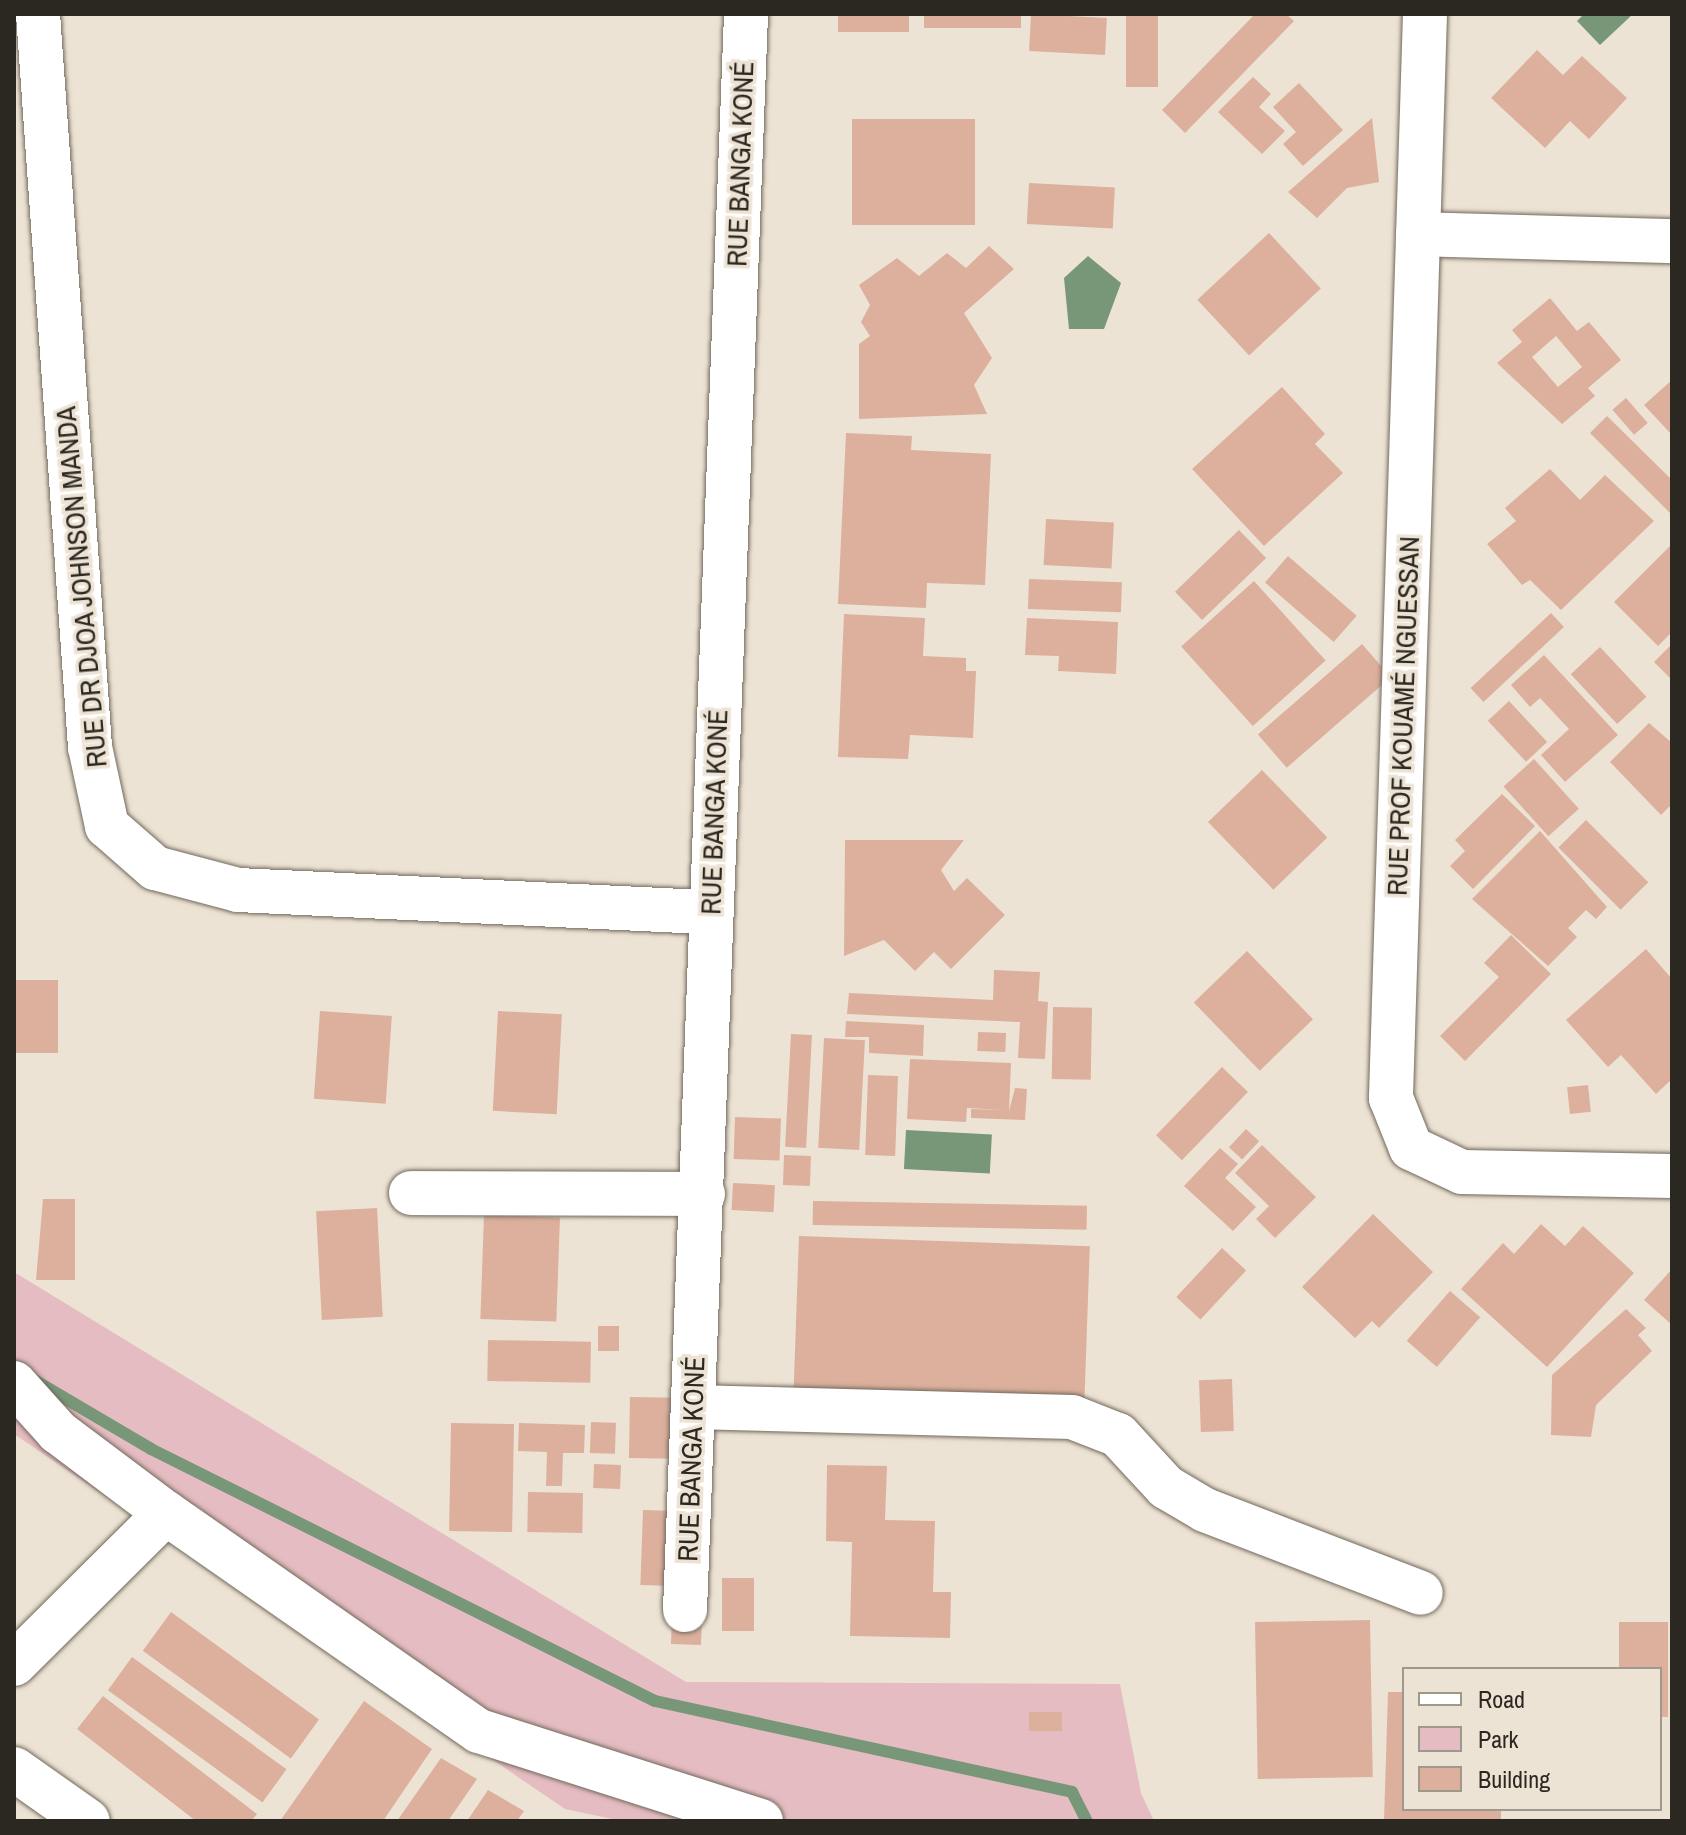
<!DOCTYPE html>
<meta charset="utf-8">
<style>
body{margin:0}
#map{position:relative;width:1686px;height:1835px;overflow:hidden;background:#ede3d4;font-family:"Archivo Narrow",sans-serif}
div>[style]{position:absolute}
.green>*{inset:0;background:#e5bcc1}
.water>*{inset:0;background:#779778;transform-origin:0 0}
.stream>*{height:12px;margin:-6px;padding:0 6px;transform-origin:6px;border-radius:6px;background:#779778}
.building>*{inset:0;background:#dcb09d;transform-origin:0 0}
.roads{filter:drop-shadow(0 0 2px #71695c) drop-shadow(0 0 2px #71695c)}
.minor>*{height:44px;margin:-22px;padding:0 22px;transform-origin:22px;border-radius:22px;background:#fff}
span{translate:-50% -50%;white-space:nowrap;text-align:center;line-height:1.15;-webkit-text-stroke:7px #ede3d4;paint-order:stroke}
.street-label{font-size:28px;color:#2b2822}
.frame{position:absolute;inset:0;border:16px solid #2b2822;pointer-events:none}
.legend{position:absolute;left:1402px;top:1667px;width:260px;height:144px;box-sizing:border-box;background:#ede3d4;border:2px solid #9f988d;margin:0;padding:10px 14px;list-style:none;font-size:24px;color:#2b2822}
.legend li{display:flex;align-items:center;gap:16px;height:40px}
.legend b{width:40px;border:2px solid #9f988d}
</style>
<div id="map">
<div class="green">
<i style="clip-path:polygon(14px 1272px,686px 1682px,1120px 1684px,1141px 1793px,1154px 1821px,622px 1821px,565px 1809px,14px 1434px)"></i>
</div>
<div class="water">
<i style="clip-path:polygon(1584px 14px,1633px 14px,1600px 45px,1577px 21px)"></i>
<i style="clip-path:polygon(1088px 256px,1121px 283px,1104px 329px,1069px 329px,1064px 278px)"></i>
<i style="left:906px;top:1130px;width:86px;height:39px;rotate:3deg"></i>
</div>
<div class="stream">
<i style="left:34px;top:1380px;width:136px;rotate:30.5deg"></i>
<i style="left:151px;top:1449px;width:563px;rotate:26.57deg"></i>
<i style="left:655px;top:1701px;width:427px;rotate:12.3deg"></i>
<i style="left:1072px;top:1792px;width:33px;rotate:63deg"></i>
</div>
<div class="building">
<i style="left:838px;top:14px;width:71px;height:18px"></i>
<i style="left:924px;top:14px;width:97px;height:14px"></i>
<i style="left:1031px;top:14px;width:76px;height:37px;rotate:3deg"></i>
<i style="left:1126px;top:14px;width:32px;height:73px"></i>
<i style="clip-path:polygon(1255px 14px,1286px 14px,1294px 21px,1185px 133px,1162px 110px)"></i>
<i style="clip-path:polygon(1537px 50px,1563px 75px,1582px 56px,1627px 98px,1589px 139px,1570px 121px,1545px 148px,1491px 98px)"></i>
<i style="clip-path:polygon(1253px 77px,1271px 94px,1259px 107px,1285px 131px,1262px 154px,1218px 112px)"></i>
<i style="clip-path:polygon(1299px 83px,1343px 130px,1303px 166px,1283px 144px,1296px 132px,1273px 107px)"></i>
<i style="clip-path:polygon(1372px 118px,1379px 182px,1347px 188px,1317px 218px,1288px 192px)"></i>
<i style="left:852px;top:119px;width:123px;height:106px"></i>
<i style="left:1029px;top:183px;width:86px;height:41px;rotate:3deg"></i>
<i style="left:1269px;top:233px;width:76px;height:98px;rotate:47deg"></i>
<i style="clip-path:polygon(989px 246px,1014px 269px,964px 313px,992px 358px,974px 385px,987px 414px,859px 419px,859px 344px,870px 336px,861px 322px,870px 305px,859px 285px,897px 258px,919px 276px,947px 253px,966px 268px)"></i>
<i style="clip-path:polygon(evenodd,1550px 298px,1577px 331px,1589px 322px,1621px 360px,1588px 388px,1595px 396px,1562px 424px,1497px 363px,1522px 342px,1512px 330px,1550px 298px,1556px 336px,1582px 367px,1558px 387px,1532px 357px,1556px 336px)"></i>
<i style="clip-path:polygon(1672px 380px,1672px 435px,1644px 405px)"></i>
<i style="clip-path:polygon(1282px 387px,1325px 434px,1315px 444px,1343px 473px,1264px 546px,1192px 469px)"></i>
<i style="left:1626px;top:398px;width:33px;height:18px;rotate:49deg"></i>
<i style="clip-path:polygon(1607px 416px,1672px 480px,1672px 515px,1590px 433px)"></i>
<i style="clip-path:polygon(846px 433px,912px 436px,911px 450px,991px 454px,985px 585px,927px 583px,926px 608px,838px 604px)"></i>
<i style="clip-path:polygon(1550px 469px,1580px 500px,1605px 475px,1654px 521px,1561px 610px,1530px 580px,1522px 585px,1487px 544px,1516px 521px,1505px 508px)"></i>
<i style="left:1046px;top:519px;width:68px;height:46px;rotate:3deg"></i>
<i style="left:1239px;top:530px;width:39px;height:89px;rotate:46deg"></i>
<i style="clip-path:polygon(1672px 544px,1672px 632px,1658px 646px,1614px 602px)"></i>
<i style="left:1288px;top:556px;width:91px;height:35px;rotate:41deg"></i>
<i style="left:1029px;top:579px;width:93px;height:30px;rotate:2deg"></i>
<i style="left:1254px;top:581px;width:107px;height:98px;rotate:48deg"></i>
<i style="left:1551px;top:613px;width:19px;height:110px;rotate:47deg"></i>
<i style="clip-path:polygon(844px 614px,925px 618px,923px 656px,966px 658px,966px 671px,976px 671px,973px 738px,910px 735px,908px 759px,838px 757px)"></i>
<i style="clip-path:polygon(1027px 618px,1118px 622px,1116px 674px,1058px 671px,1059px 656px,1025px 655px)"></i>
<i style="left:1362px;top:644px;width:44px;height:138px;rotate:49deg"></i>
<i style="clip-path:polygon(1672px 644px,1672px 680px,1654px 662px)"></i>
<i style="left:1600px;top:647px;width:68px;height:40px;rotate:47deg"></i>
<i style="clip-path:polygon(1544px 655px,1618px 735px,1565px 782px,1541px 755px,1569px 729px,1540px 698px,1530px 707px,1511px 685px)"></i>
<i style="left:1509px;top:701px;width:56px;height:29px;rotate:47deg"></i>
<i style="clip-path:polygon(1649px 723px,1672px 743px,1672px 804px,1661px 815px,1610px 762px)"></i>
<i style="left:1534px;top:759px;width:67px;height:41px;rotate:48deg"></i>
<i style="left:1262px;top:770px;width:94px;height:75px;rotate:46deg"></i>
<i style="clip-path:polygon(1502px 794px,1535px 826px,1473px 889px,1450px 866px,1465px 851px,1455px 840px)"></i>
<i style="left:1586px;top:820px;width:88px;height:39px;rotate:45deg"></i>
<i style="clip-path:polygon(1540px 831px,1607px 907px,1596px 919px,1586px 910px,1568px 928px,1577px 937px,1548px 966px,1472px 899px)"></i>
<i style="clip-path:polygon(845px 840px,964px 840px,941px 870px,954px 891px,967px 878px,1005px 915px,951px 969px,934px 952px,915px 971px,884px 940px,844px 956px)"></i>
<i style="clip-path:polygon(1511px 935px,1551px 974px,1465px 1061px,1440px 1036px,1499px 977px,1484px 963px)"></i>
<i style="clip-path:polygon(1646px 949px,1672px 979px,1672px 1079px,1656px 1094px,1621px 1055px,1608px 1067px,1566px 1020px)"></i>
<i style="left:1247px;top:951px;width:95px;height:74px;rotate:46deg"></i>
<i style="clip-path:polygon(994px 970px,1040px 972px,1038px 1001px,1048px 1002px,1045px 1059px,1018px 1058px,1020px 1022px,847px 1014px,849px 993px,993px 1000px)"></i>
<i style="left:14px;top:980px;width:44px;height:73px"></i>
<i style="left:1053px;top:1007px;width:39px;height:72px;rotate:1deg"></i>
<i style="left:320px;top:1011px;width:72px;height:88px;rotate:4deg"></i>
<i style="left:498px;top:1011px;width:64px;height:100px;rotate:3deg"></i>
<i style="clip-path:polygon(846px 1021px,924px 1025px,923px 1056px,869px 1053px,869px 1037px,845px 1037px)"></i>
<i style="left:978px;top:1032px;width:28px;height:19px;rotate:2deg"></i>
<i style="left:791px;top:1034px;width:21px;height:113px;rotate:3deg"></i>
<i style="left:824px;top:1038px;width:41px;height:110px;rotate:3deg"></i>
<i style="clip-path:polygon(910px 1059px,1011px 1063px,1009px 1111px,1015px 1088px,1027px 1089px,1025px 1120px,971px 1118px,971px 1109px,1004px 1110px,967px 1108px,966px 1122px,907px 1119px)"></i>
<i style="left:1222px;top:1067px;width:36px;height:95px;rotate:44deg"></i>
<i style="left:868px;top:1075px;width:30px;height:80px;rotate:2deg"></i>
<i style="left:1588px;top:1085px;width:27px;height:21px;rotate:84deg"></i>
<i style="left:735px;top:1117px;width:46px;height:42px;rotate:2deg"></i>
<i style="left:1246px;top:1129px;width:18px;height:25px;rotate:43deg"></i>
<i style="clip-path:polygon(1262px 1145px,1316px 1197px,1275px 1238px,1256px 1219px,1269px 1206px,1235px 1173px)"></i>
<i style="clip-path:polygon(1220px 1148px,1238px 1164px,1225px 1178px,1256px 1207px,1233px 1231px,1184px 1186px)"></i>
<i style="left:784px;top:1155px;width:27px;height:30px;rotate:2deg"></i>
<i style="left:733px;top:1183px;width:42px;height:27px;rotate:3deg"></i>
<i style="clip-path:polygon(43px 1199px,75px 1199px,75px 1280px,36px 1280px)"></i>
<i style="left:813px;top:1201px;width:274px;height:24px;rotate:1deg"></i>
<i style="left:377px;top:1208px;width:109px;height:61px;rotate:87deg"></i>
<i style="clip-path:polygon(1373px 1214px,1433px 1272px,1379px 1328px,1372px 1321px,1355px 1338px,1302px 1287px)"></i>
<i style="left:484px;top:1215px;width:76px;height:104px;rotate:2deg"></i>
<i style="clip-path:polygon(1541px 1224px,1565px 1246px,1583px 1226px,1634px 1273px,1547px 1367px,1461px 1289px,1503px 1243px,1514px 1254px)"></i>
<i style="left:799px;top:1236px;width:291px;height:161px;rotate:2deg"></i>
<i style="left:1222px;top:1248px;width:33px;height:67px;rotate:43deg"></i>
<i style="clip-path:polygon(1672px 1269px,1672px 1325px,1644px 1300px)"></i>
<i style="left:1450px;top:1291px;width:40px;height:66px;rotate:41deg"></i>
<i style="clip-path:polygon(1626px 1309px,1646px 1328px,1638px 1335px,1652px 1351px,1596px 1405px,1591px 1437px,1551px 1435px,1552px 1375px)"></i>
<i style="left:598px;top:1326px;width:21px;height:25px"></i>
<i style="left:488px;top:1340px;width:103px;height:41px;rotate:1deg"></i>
<i style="left:1232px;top:1379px;width:52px;height:33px;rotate:88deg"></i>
<i style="left:630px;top:1397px;width:45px;height:61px;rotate:1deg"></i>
<i style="left:591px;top:1422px;width:25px;height:31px;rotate:2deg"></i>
<i style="left:451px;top:1423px;width:63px;height:108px;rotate:1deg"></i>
<i style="clip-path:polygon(519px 1423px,585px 1425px,584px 1453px,563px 1453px,562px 1486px,546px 1486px,547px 1452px,518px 1451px)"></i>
<i style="left:594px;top:1464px;width:27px;height:24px;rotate:2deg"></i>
<i style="clip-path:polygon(827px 1465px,887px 1466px,885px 1520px,935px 1521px,933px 1592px,951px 1592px,950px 1638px,850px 1636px,852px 1542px,826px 1541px)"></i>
<i style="left:528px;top:1492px;width:55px;height:40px;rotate:1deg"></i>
<i style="left:643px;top:1510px;width:32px;height:75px;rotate:2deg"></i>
<i style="left:722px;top:1578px;width:32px;height:53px"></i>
<i style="left:171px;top:1612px;width:183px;height:48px;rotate:36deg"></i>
<i style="left:672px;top:1614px;width:30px;height:30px;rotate:2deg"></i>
<i style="left:1370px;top:1620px;width:157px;height:115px;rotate:89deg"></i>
<i style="clip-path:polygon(1619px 1622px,1668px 1622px,1668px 1717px,1660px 1717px,1660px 1669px,1619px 1669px)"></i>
<i style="left:132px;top:1657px;width:191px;height:41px;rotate:36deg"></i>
<i style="clip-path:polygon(1388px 1692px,1404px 1692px,1404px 1809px,1501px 1809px,1501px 1821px,1384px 1821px)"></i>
<i style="clip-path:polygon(103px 1696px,257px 1814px,251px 1821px,196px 1821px,77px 1729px)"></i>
<i style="clip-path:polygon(364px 1701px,432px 1749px,383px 1821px,280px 1821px)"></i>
<i style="left:1029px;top:1712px;width:33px;height:19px"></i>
<i style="clip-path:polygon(441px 1758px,477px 1779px,448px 1821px,397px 1821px)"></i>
<i style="clip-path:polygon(488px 1790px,524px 1811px,517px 1821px,467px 1821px)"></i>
</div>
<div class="roads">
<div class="minor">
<i style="left:38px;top:14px;width:735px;rotate:85.94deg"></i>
<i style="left:90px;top:747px;width:81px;rotate:77.9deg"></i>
<i style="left:107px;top:826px;width:64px;rotate:41.2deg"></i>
<i style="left:155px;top:868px;width:86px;rotate:14.8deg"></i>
<i style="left:238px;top:890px;width:473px;rotate:2.7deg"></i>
<i style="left:1425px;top:14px;width:1085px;rotate:91.8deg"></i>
<i style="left:1391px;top:1098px;width:54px;rotate:68.2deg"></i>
<i style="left:1411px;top:1148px;width:56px;rotate:25.2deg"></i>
<i style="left:1462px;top:1172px;width:210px;rotate:1.1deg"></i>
<i style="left:1418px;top:234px;width:254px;rotate:1.6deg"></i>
<i style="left:411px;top:1193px;width:292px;rotate:0.2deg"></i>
<i style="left:14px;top:1383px;width:66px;rotate:48.1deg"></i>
<i style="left:58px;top:1432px;width:135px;rotate:36.9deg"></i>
<i style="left:166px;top:1513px;width:214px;rotate:135.2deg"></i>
<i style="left:693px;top:1407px;width:379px;rotate:1.5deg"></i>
<i style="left:1072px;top:1417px;width:49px;rotate:21.4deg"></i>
<i style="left:1118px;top:1435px;width:71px;rotate:47.3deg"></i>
<i style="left:1166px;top:1487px;width:45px;rotate:30.5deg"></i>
<i style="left:1205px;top:1510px;width:231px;rotate:21deg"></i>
<i style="left:166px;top:1513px;width:381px;rotate:34.9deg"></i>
<i style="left:479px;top:1731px;width:296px;rotate:17.7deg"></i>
<i style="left:685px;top:1610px;width:1597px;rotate:-87.81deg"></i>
<i style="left:14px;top:1769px;width:90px;rotate:35.1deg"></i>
</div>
</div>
<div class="street-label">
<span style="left:740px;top:164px;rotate:-88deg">RUE BANGA KONÉ</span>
<span style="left:81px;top:587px;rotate:-95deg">RUE DR DJOA JOHNSON MANDA</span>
<span style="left:1403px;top:716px;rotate:-88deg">RUE PROF KOUAMÉ NGUESSAN</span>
<span style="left:714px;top:812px;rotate:-88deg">RUE BANGA KONÉ</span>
<span style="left:691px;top:1459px;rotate:-88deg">RUE BANGA KONÉ</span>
</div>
<div class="frame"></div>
<ul class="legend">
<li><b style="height:10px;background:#fff"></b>Road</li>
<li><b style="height:22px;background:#e5bcc1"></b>Park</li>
<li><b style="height:22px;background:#dcb09d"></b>Building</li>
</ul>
</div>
